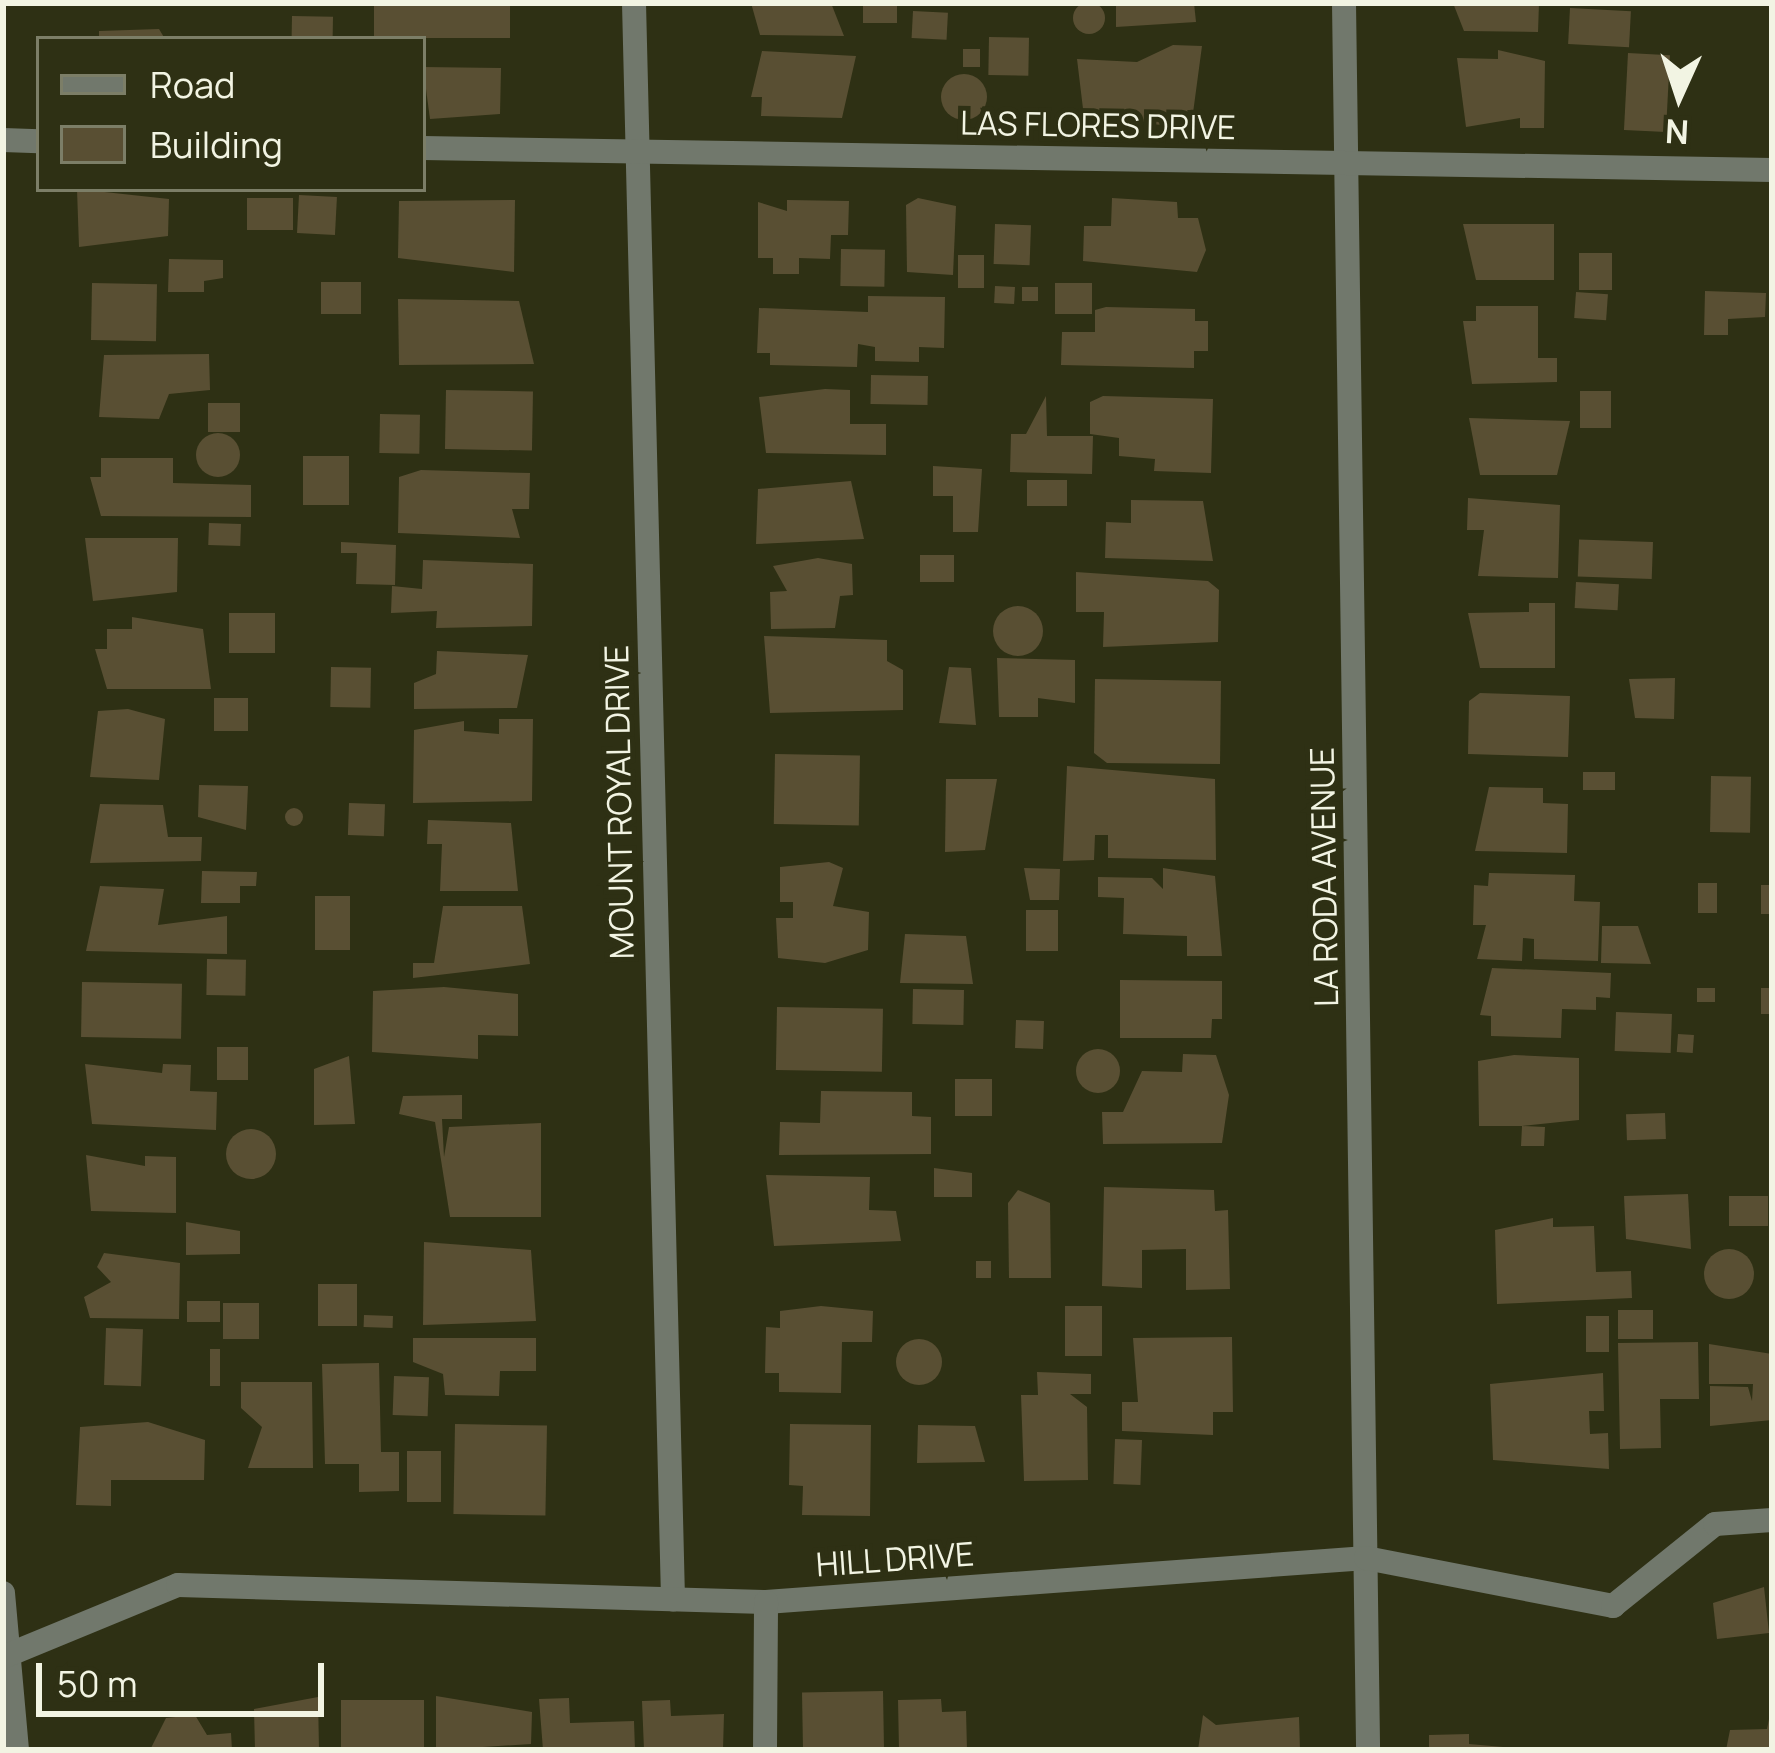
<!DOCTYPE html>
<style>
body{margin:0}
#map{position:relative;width:1775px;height:1753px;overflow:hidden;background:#2e3014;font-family:Manrope,sans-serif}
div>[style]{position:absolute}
.building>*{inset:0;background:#594f33;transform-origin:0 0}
.round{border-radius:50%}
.minor>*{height:24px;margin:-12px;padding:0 12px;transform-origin:12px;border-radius:12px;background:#71786c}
span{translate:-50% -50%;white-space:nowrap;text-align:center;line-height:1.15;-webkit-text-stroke:10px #2e3014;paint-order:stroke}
.street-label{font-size:33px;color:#f2f4e3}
.frame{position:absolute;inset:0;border:6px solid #f2f4e3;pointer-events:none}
.legend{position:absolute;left:36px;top:36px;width:390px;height:156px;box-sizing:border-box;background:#2e3014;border:3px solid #7c7e67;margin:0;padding:15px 21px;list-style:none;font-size:36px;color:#f2f4e3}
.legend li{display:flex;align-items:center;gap:24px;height:60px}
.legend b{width:60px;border:3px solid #7c7e67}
.north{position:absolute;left:1619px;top:36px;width:120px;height:120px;-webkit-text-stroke:9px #2e3014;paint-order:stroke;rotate:183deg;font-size:33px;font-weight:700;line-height:48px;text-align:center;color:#f2f4e3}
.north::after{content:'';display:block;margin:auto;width:42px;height:54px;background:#f2f4e3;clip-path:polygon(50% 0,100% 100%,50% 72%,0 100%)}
.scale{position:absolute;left:36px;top:1663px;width:288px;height:54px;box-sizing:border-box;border:6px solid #f2f4e3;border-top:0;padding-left:15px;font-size:36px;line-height:42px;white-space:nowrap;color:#f2f4e3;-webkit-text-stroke:9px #2e3014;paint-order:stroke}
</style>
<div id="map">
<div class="building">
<i class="round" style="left:1073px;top:2px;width:32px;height:32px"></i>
<i style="left:510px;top:3px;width:35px;height:136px;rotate:90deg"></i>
<i style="clip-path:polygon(751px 3px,831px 3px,844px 36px,760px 35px)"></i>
<i style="left:863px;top:3px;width:34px;height:20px"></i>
<i style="clip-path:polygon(1116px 3px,1194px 3px,1196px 22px,1116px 27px)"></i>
<i style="clip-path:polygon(1453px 3px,1539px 3px,1538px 32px,1464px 31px)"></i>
<i style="left:1570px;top:8px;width:61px;height:36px;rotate:3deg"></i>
<i style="left:913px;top:11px;width:35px;height:27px;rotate:3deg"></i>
<i style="left:292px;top:16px;width:41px;height:23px;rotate:1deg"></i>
<i style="clip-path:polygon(159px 29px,165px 39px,99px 39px,99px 31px)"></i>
<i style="left:989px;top:37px;width:40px;height:38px;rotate:1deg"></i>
<i style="clip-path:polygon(1173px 45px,1202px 46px,1191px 128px,1084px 117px,1077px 59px,1137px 62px)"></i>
<i style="left:963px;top:49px;width:17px;height:18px"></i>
<i style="clip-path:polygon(1498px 50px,1545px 61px,1544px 128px,1520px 128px,1520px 118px,1466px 127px,1457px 58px,1498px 59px)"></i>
<i style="clip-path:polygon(762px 51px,856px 56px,842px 118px,761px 116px,762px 97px,751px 97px)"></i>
<i style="left:1628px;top:53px;width:42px;height:77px;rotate:3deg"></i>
<i style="clip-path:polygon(423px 67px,501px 68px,500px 114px,430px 119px)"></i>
<i class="round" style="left:941px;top:74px;width:46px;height:46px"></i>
<i style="clip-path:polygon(77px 189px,169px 199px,168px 236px,79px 247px)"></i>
<i style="left:299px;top:195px;width:38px;height:38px;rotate:3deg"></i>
<i style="left:247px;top:198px;width:46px;height:32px"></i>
<i style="clip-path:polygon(918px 198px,956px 206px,953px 275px,907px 272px,906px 205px)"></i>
<i style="clip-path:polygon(1112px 198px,1177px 202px,1178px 218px,1198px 218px,1206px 250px,1197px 272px,1083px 261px,1084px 226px,1111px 226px)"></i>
<i style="clip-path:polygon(515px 200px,514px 272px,398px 258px,399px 201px)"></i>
<i style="clip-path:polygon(787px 200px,849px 201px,848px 235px,831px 235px,830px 259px,799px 258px,799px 274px,773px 274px,773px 258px,758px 258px,758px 202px,787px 211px)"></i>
<i style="left:995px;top:224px;width:36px;height:40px;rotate:2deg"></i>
<i style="clip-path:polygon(1463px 224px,1554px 224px,1554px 280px,1476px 280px)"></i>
<i style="left:841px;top:249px;width:44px;height:37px;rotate:1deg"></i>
<i style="left:1579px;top:253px;width:33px;height:37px"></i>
<i style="left:958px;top:255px;width:26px;height:33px"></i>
<i style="clip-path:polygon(169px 259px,223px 260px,223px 278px,204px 281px,204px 292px,168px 292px)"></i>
<i style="left:361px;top:282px;width:32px;height:40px;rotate:90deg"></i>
<i style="left:92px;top:283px;width:65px;height:57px;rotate:1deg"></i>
<i style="left:1055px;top:283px;width:37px;height:31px"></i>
<i style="left:995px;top:286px;width:20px;height:17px;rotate:3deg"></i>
<i style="left:1022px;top:287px;width:16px;height:14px"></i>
<i style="clip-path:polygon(1705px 291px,1766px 293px,1765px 317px,1728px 319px,1728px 335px,1704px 335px)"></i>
<i style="left:1576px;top:292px;width:32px;height:26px;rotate:4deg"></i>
<i style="clip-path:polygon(868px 296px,945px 297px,944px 348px,919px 347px,919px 362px,875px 361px,875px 347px,858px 344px,857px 367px,770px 365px,770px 353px,757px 353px,759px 308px,868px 312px)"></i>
<i style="clip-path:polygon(398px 299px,519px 301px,534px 364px,399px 365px)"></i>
<i style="clip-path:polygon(1476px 306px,1538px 306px,1538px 358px,1557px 358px,1557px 382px,1472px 384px,1463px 321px,1476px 321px)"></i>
<i style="clip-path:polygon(1106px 307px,1195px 309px,1195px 321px,1208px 321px,1208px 351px,1194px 351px,1194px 368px,1061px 365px,1062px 332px,1095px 332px,1095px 310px)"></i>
<i style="clip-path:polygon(209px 354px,210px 390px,169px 394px,159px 419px,99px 417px,104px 355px)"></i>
<i style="left:871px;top:375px;width:57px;height:29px;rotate:1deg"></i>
<i style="clip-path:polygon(825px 389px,850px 390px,850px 424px,886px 424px,886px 455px,766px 453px,759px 397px)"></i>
<i style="left:446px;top:390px;width:87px;height:59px;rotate:1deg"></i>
<i style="left:1580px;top:391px;width:31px;height:37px"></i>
<i style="clip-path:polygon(1046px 396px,1047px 436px,1093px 436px,1092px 474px,1010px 472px,1011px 434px,1026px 434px)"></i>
<i style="clip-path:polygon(1103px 396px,1213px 399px,1211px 473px,1154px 471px,1155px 459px,1119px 456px,1119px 438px,1090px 434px,1090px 402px)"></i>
<i style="left:208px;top:403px;width:32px;height:29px"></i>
<i style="left:380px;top:414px;width:40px;height:39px;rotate:1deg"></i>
<i style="clip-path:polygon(1469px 418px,1570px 421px,1557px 475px,1480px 475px)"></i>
<i class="round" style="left:196px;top:433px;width:44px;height:44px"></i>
<i style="left:303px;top:456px;width:46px;height:49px"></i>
<i style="clip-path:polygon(101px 458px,173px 458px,173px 483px,251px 485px,251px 517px,101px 516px,90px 477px,101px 477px)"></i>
<i style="clip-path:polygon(933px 466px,982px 469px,978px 532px,953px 532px,953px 496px,933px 496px)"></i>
<i style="clip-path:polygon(421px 470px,530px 473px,529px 509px,512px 509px,520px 538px,398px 533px,399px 477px)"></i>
<i style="left:1027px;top:480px;width:40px;height:26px"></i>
<i style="clip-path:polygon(851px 481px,864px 539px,756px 544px,758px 489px)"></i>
<i style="clip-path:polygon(1468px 498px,1560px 505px,1558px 578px,1478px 576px,1484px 530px,1467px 530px)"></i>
<i style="clip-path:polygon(1131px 500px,1203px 501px,1213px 561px,1105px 558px,1106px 522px,1131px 523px)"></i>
<i style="left:209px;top:523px;width:32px;height:22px;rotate:2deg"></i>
<i style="clip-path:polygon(85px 538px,178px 538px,177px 592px,93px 601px)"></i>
<i style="clip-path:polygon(341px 542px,396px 545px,395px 585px,356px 584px,357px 553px,341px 553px)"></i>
<i style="left:1653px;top:542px;width:37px;height:74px;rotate:92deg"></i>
<i style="left:920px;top:555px;width:34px;height:27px"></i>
<i style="clip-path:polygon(818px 558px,852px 564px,853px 595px,840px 596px,835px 628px,771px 629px,770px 592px,787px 591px,773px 566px)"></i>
<i style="clip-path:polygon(423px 560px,533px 564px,532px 626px,436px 628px,437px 611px,391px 613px,392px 586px,422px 589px)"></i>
<i style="clip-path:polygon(1076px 572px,1208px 581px,1219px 590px,1218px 642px,1103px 647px,1104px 612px,1076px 612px)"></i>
<i style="left:1576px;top:582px;width:43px;height:26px;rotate:3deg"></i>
<i style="clip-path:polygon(1529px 603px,1555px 603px,1555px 668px,1480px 668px,1468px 613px,1529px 612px)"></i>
<i class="round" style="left:993px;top:606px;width:50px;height:50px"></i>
<i style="left:275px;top:613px;width:40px;height:46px;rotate:90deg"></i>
<i style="clip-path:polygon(132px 617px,203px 629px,211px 689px,107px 689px,95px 649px,107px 649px,107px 629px,132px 629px)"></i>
<i style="clip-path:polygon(764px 636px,887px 640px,887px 661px,903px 670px,903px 710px,770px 713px)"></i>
<i style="clip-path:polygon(437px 651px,528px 655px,517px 708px,414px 709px,414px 683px,436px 674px)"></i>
<i style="clip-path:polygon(997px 658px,1075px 660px,1075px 703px,1038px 698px,1038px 717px,999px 717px)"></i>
<i style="left:331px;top:667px;width:40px;height:40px;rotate:1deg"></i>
<i style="clip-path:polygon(949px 667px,971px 668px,976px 725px,939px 723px)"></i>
<i style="clip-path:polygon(1675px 678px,1674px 719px,1635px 718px,1629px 679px)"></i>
<i style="clip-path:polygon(1095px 679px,1221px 681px,1220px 764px,1107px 763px,1094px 753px)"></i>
<i style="clip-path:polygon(1480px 693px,1570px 696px,1568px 757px,1468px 754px,1469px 701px)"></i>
<i style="left:214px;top:698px;width:34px;height:33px"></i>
<i style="clip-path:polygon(128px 709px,165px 719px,159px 780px,90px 777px,98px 711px)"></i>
<i style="clip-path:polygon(499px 719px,533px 719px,532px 801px,413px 803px,414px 730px,464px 721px,464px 731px,499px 734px)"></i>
<i style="left:775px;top:754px;width:85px;height:70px;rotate:1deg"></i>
<i style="clip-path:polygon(1067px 766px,1215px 779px,1216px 860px,1108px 858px,1108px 835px,1095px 835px,1094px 860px,1063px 861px)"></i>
<i style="left:1583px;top:772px;width:32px;height:18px"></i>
<i style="left:1711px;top:776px;width:40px;height:56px;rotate:1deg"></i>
<i style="clip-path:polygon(946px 779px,997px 779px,985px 850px,945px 852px)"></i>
<i style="clip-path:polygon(199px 785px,248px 786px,246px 830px,198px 817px)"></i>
<i style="clip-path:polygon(1489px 787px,1543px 788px,1543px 803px,1568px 804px,1567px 853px,1475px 851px)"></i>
<i style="left:349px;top:803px;width:36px;height:32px;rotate:2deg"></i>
<i style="clip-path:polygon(100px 804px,163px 805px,168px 837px,202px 837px,201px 861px,90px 863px)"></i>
<i class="round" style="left:285px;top:808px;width:18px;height:18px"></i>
<i style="clip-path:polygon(428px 820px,511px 823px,518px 891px,440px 891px,442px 844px,427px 844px)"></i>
<i style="clip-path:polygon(829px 862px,843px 868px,833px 906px,869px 912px,868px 950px,825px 963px,778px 958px,776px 918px,793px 918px,793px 902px,780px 902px,780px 867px)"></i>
<i style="clip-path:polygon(1024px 868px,1060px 869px,1059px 900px,1030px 900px)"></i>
<i style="clip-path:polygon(1163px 868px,1215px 876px,1222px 956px,1187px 956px,1187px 936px,1123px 934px,1124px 898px,1098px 897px,1098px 877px,1152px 878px,1163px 889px)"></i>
<i style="clip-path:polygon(202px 871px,257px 872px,256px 886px,240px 886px,240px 903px,201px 903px)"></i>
<i style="clip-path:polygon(1489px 873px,1575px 875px,1574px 901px,1600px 902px,1598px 961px,1534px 959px,1534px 939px,1523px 938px,1522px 961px,1477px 959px,1486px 925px,1473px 925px,1474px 885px,1488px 886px)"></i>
<i style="left:1698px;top:883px;width:19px;height:30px"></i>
<i style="left:1761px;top:885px;width:11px;height:29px"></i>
<i style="clip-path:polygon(100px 886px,164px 889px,158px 925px,227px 916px,227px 954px,86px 951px)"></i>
<i style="left:315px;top:896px;width:35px;height:54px"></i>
<i style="clip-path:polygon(443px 906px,522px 906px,530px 964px,413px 978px,413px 963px,434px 963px)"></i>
<i style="left:1026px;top:910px;width:32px;height:41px"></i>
<i style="clip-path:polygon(1602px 926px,1638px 926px,1651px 964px,1601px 963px)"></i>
<i style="clip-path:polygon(905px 934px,966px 936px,973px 984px,900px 983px)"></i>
<i style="left:207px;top:959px;width:39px;height:36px;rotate:1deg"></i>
<i style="clip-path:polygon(1492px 968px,1611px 973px,1610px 998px,1596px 997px,1596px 1010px,1562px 1009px,1561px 1038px,1491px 1036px,1491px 1016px,1480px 1015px)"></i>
<i style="clip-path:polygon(1120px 980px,1222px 981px,1222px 1019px,1212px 1019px,1211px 1038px,1120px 1038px)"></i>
<i style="left:82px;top:982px;width:100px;height:55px;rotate:1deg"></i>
<i style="clip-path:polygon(444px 987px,518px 994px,518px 1036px,478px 1035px,478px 1059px,372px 1052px,373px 991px)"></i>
<i style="left:1715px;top:988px;width:14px;height:18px;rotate:90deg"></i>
<i style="left:1761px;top:988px;width:11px;height:26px"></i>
<i style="left:913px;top:989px;width:51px;height:35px;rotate:1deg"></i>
<i style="left:777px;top:1007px;width:106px;height:63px;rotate:1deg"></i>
<i style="left:1616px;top:1012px;width:56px;height:39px;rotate:2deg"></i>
<i style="left:1016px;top:1020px;width:28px;height:28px;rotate:2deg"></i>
<i style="left:1678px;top:1034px;width:16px;height:18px;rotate:4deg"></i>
<i style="left:248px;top:1047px;width:33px;height:31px;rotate:90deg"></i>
<i class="round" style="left:1076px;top:1049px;width:44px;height:44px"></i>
<i style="clip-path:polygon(1183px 1054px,1216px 1055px,1229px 1095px,1222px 1143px,1103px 1144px,1102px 1112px,1123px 1112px,1142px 1071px,1182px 1072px)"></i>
<i style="clip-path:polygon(1514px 1055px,1579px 1058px,1579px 1120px,1522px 1126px,1545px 1127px,1544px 1146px,1521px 1146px,1522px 1126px,1479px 1126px,1478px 1061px)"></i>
<i style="clip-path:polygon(349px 1056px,355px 1124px,314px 1125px,314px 1069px)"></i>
<i style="clip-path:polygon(85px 1064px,162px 1073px,163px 1064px,191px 1065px,190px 1091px,217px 1092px,216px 1130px,92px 1124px)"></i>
<i style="left:955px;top:1079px;width:37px;height:37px"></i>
<i style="clip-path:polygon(821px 1091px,912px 1092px,912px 1116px,931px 1117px,931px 1154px,779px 1155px,780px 1122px,820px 1123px)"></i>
<i style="clip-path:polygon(462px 1095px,462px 1119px,442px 1119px,444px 1157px,449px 1127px,541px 1123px,541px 1217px,450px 1217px,435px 1122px,399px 1114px,403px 1096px)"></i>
<i style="left:1665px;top:1113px;width:26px;height:39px;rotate:88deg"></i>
<i class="round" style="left:226px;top:1129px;width:50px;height:50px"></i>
<i style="clip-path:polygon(86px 1155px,145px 1166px,145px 1156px,176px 1157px,176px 1213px,91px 1211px)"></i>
<i style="clip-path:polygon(934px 1168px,972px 1173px,972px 1197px,934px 1197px)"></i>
<i style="clip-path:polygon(766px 1175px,870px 1177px,869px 1210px,896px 1211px,901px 1241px,774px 1246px)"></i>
<i style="clip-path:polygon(1104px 1187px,1214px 1190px,1215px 1211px,1228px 1210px,1230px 1289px,1186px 1290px,1186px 1249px,1142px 1250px,1142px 1288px,1102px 1286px)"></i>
<i style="clip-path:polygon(1018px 1190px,1050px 1203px,1051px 1278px,1009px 1278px,1008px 1203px)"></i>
<i style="clip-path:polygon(1688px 1194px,1691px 1249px,1626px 1239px,1624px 1196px)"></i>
<i style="left:1729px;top:1196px;width:39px;height:30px"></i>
<i style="clip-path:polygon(1553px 1218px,1553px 1227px,1594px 1226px,1596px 1272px,1631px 1271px,1632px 1298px,1497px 1304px,1495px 1230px)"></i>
<i style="clip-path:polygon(186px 1222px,240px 1231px,240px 1254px,186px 1255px)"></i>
<i style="clip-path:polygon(424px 1242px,531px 1250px,536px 1321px,423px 1325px)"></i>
<i class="round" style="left:1704px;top:1249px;width:50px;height:50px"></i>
<i style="clip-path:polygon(104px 1253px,180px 1263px,179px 1319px,90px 1318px,84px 1297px,111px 1282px,97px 1267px)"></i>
<i style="left:976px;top:1261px;width:15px;height:17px"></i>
<i style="left:318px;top:1284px;width:39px;height:42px"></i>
<i style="left:187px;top:1301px;width:33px;height:21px"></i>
<i style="left:223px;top:1303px;width:36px;height:36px"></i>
<i style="clip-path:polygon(821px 1306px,873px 1311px,872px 1342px,842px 1342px,841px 1393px,779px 1392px,779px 1373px,765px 1373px,766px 1327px,780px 1328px,780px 1311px)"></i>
<i style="left:1065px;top:1306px;width:37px;height:50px"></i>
<i style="left:1653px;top:1310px;width:29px;height:35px;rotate:90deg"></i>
<i style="left:364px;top:1315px;width:29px;height:12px;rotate:2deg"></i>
<i style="left:1586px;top:1316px;width:23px;height:36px"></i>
<i style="left:106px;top:1328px;width:37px;height:57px;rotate:2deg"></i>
<i style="clip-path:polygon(1232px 1337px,1233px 1412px,1213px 1412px,1213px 1435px,1122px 1431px,1122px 1402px,1138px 1402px,1133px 1338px)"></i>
<i style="clip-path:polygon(413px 1338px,536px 1338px,536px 1371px,500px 1371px,499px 1396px,445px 1395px,443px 1374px,413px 1362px)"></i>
<i class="round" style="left:896px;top:1339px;width:46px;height:46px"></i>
<i style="clip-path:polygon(1698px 1342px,1699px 1399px,1660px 1399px,1661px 1448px,1620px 1449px,1618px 1343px)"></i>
<i style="clip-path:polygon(1709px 1344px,1772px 1354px,1772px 1420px,1710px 1426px,1710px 1386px,1748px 1387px,1752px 1401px,1753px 1384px,1709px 1384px)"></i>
<i style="left:210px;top:1349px;width:10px;height:37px"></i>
<i style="clip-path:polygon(379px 1363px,381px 1452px,399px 1452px,399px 1491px,359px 1492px,359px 1464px,325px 1464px,322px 1364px)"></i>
<i style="clip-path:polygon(1037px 1372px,1091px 1374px,1091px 1394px,1070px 1394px,1087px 1407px,1088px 1480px,1024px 1481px,1021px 1395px,1038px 1395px)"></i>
<i style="clip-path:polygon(1603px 1373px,1604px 1411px,1589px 1411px,1590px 1434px,1608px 1433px,1609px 1469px,1493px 1460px,1490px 1384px)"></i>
<i style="left:394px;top:1376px;width:35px;height:39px;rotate:2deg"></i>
<i style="clip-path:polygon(241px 1382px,312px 1382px,313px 1468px,248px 1468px,262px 1427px,241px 1408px)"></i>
<i style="clip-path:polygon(148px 1422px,205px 1440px,204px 1480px,111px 1480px,111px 1506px,76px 1505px,80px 1427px)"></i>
<i style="left:455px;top:1424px;width:92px;height:90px;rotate:1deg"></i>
<i style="clip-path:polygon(790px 1424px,871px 1425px,870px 1516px,802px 1515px,803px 1486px,789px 1485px)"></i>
<i style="clip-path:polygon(918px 1425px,975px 1426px,985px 1462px,917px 1463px)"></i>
<i style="left:1115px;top:1439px;width:27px;height:45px;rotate:2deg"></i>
<i style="left:407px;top:1451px;width:34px;height:51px"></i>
<i style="clip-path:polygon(1764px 1587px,1769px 1633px,1717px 1639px,1713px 1603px)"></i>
<i style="left:883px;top:1691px;width:59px;height:81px;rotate:89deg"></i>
<i style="clip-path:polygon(436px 1696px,532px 1712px,531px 1744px,436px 1750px)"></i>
<i style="clip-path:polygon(318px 1697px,319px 1750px,255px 1750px,254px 1709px)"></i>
<i style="clip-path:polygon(569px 1698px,570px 1723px,634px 1721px,635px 1750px,543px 1750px,539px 1699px)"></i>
<i style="clip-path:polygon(941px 1699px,942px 1712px,966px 1711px,967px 1750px,899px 1750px,898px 1700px)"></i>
<i style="left:341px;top:1700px;width:83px;height:50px"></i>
<i style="clip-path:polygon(670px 1700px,671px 1716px,724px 1714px,723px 1750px,644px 1750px,642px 1701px)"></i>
<i style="clip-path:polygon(1770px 1714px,1772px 1750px,1726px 1750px,1730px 1730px,1767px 1729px)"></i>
<i style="clip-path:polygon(195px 1715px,207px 1735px,231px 1733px,232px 1750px,150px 1750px,166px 1718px)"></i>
<i style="clip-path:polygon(1203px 1715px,1216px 1725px,1299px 1717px,1300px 1750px,1198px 1750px)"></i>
<i style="clip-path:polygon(1469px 1734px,1469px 1744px,1538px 1750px,1429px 1750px,1429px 1735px)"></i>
</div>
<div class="minor">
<i style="left:634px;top:3px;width:1597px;rotate:88.6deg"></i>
<i style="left:1344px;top:3px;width:1747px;rotate:89.21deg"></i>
<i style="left:3px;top:140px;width:36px;rotate:2deg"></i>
<i style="left:423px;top:148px;width:1349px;rotate:0.93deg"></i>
<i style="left:3px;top:1593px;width:158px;rotate:84.9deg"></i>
<i style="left:3px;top:1657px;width:189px;rotate:-22.4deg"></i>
<i style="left:178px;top:1585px;width:588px;rotate:1.66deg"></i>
<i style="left:766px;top:1602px;width:602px;rotate:-4.19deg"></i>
<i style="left:1366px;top:1558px;width:252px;rotate:11deg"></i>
<i style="left:1613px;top:1606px;width:131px;rotate:-38.8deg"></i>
<i style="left:1715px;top:1524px;width:57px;rotate:-4deg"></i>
<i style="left:765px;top:1750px;width:148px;rotate:-89.6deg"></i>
</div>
<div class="street-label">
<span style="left:1098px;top:125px;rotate:1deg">LAS FLORES DRIVE</span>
<span style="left:619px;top:802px;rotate:-91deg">MOUNT ROYAL DRIVE</span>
<span style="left:1324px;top:877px;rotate:-91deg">LA RODA AVENUE</span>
<span style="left:895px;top:1559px;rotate:-4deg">HILL DRIVE</span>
</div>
<div class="frame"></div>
<ul class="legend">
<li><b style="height:15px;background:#71786c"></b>Road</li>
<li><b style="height:33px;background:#594f33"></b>Building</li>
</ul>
<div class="north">N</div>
<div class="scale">50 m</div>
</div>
